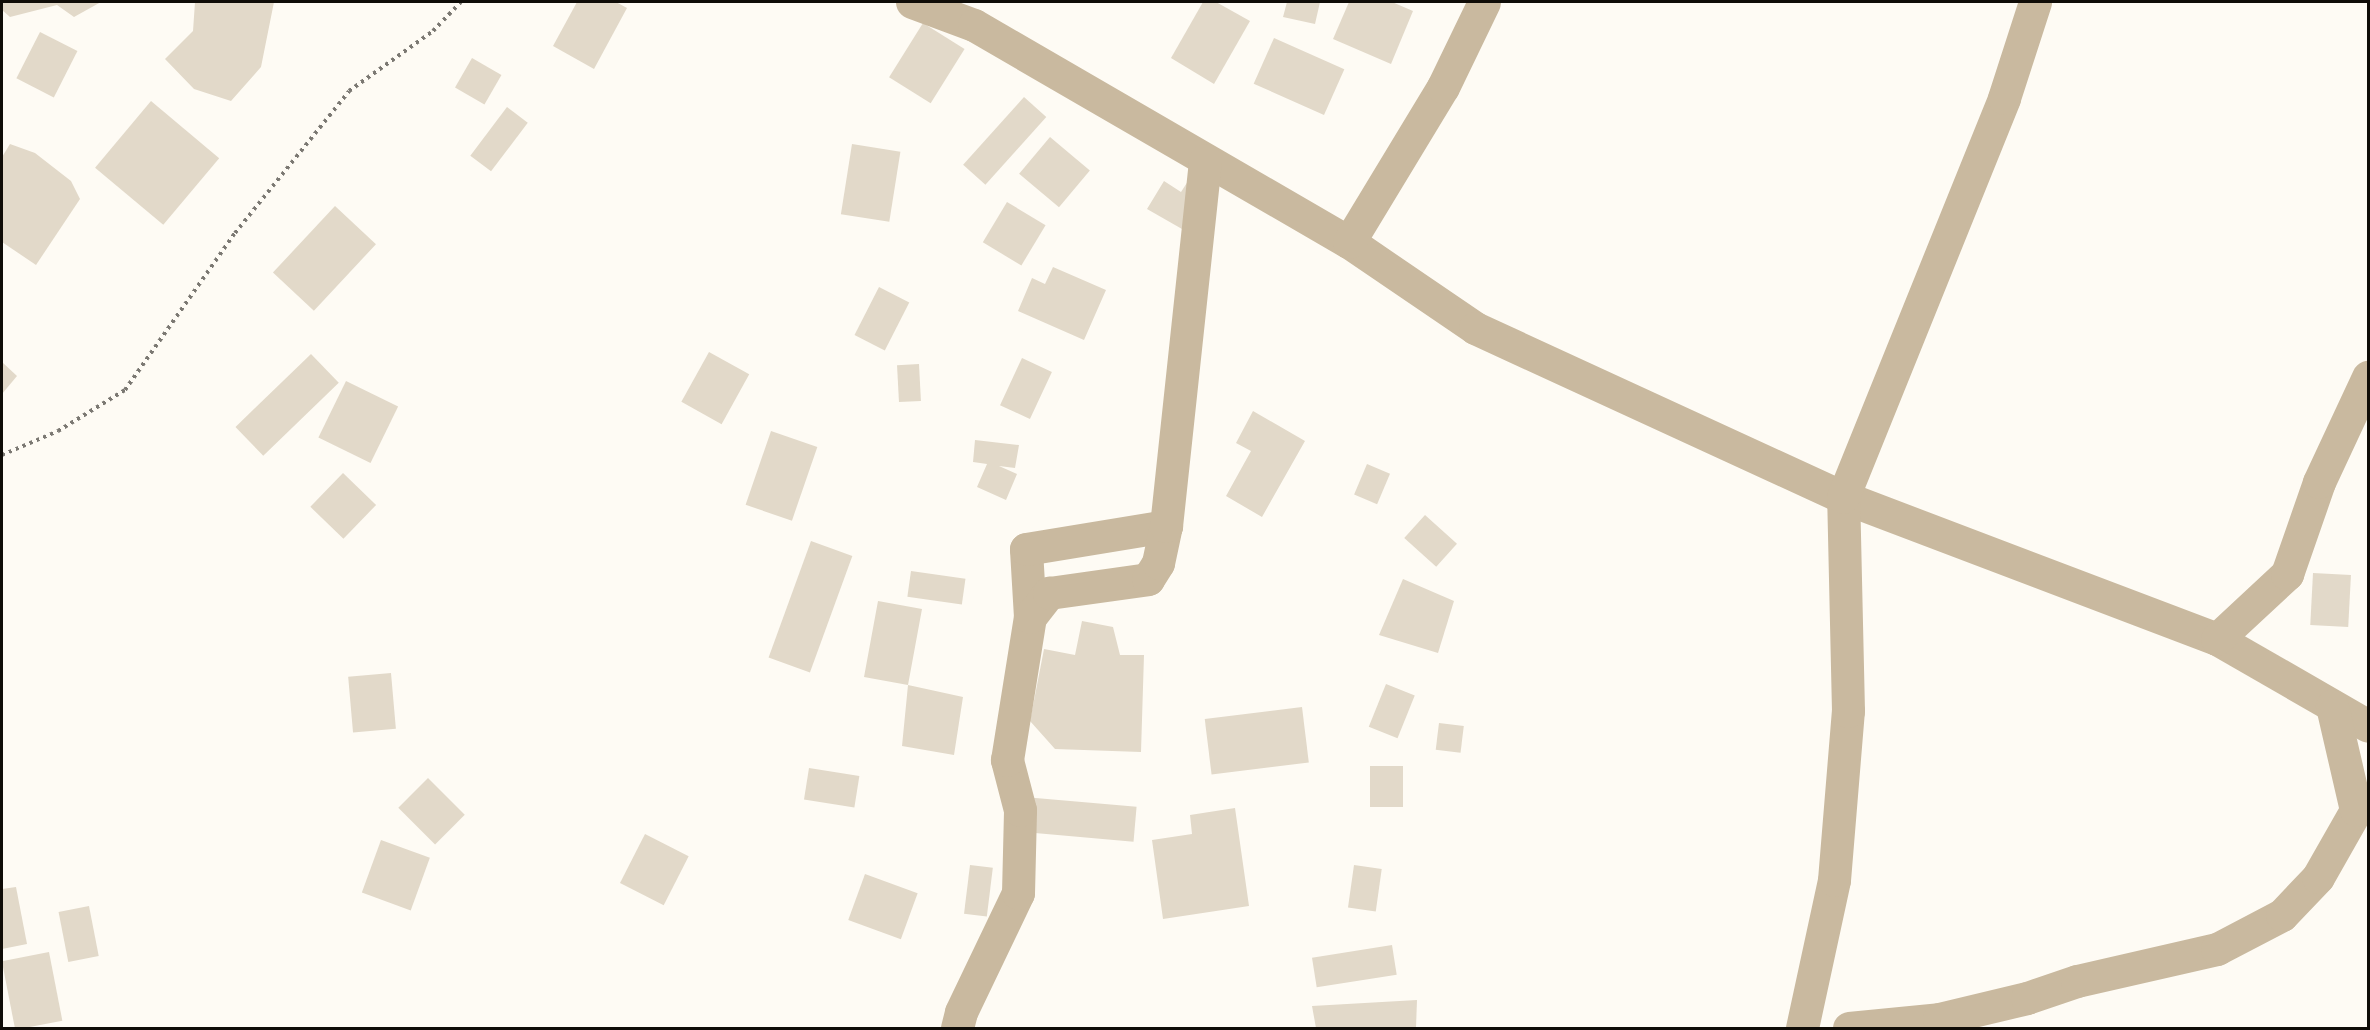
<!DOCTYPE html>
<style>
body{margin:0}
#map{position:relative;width:2370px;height:1030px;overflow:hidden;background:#fefbf4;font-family:"Roboto Serif",serif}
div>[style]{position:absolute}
.building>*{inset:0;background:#e2d9c9;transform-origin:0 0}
.path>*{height:4px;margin-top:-2px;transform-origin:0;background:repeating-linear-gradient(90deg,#7b7872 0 3px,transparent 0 7.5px)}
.minor>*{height:33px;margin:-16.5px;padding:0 16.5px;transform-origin:16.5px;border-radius:16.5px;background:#c9b99f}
span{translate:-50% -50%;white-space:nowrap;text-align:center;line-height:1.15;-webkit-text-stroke:4.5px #fefbf4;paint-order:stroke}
.frame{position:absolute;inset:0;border:3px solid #0f0c07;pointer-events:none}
</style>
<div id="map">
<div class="building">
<i style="clip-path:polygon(2px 2px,101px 2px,74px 17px,57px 5px,10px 17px,2px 10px)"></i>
<i style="clip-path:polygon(195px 2px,274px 2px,261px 67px,231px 101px,194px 89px,165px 59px,193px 31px)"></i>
<i style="clip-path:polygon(577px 2px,616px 2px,627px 8px,594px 69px,553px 46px)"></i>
<i style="clip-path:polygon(1203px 2px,1216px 2px,1250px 21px,1214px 84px,1171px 58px)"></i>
<i style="clip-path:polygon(1287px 2px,1320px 2px,1315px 24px,1283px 17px)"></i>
<i style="clip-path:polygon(1349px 2px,1392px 2px,1413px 11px,1391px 64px,1333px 39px)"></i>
<i style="left:923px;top:23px;width:49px;height:64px;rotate:32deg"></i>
<i style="left:40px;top:32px;width:42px;height:52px;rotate:27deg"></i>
<i style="left:1274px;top:38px;width:77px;height:50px;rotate:24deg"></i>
<i style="left:472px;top:58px;width:34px;height:34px;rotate:30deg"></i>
<i style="left:1024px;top:97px;width:30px;height:91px;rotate:42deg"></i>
<i style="left:151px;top:101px;width:89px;height:87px;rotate:40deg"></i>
<i style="left:507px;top:107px;width:26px;height:61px;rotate:37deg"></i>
<i style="left:1050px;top:137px;width:52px;height:48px;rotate:40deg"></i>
<i style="clip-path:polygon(10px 144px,35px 153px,71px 181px,80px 199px,36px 265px,2px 242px,2px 157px)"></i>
<i style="left:852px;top:144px;width:49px;height:71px;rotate:9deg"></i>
<i style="clip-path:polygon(1192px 175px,1196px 237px,1147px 209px,1164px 181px,1181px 192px)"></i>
<i style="left:1007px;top:202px;width:45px;height:47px;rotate:31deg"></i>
<i style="left:335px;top:206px;width:56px;height:91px;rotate:43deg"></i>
<i style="clip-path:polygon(1053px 267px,1106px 290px,1084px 340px,1018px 311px,1032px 278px,1045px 284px)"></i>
<i style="left:879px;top:287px;width:34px;height:54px;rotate:27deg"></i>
<i style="left:709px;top:352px;width:46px;height:57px;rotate:29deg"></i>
<i style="left:311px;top:354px;width:40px;height:105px;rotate:46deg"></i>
<i style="left:1022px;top:358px;width:33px;height:52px;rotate:25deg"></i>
<i style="clip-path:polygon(2px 362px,17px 376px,2px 394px)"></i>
<i style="left:919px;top:364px;width:37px;height:22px;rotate:87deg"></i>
<i style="left:346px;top:381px;width:58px;height:63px;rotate:26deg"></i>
<i style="clip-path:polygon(1253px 411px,1305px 441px,1262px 517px,1226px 496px,1251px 451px,1236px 443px)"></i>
<i style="left:771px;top:431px;width:49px;height:78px;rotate:19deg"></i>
<i style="clip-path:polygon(975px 440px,1019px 445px,1015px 468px,999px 466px,1017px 474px,1006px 500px,977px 487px,987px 464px,973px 462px)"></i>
<i style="left:1367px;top:464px;width:25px;height:33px;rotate:23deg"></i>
<i style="left:343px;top:473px;width:46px;height:47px;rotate:44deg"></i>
<i style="left:1425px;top:515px;width:43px;height:31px;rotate:42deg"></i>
<i style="left:811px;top:541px;width:44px;height:124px;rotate:20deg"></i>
<i style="left:911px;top:571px;width:55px;height:26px;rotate:8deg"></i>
<i style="left:2313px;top:573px;width:38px;height:52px;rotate:3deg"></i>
<i style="clip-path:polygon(1403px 579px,1454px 601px,1438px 653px,1379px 635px)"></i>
<i style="clip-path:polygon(878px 601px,922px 609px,908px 685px,963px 697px,954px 755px,902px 746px,908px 685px,864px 677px)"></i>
<i style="clip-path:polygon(1082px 621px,1113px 627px,1120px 655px,1144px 655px,1141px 752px,1055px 749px,1030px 721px,1044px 649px,1075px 655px)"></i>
<i style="left:391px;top:673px;width:56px;height:43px;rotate:85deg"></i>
<i style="left:1386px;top:684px;width:31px;height:46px;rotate:22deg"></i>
<i style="left:1302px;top:707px;width:56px;height:98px;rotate:83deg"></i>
<i style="left:1439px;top:723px;width:25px;height:27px;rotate:7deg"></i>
<i style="left:1370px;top:766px;width:33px;height:41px"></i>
<i style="left:809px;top:768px;width:51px;height:32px;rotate:9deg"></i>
<i style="left:428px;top:778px;width:52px;height:42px;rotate:45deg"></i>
<i style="left:1024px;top:797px;width:113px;height:35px;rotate:5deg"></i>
<i style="clip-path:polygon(1235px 808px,1249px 906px,1163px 919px,1152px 840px,1192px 834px,1190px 815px)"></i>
<i style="left:645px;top:834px;width:49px;height:55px;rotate:27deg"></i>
<i style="left:381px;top:840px;width:52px;height:56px;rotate:20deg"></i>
<i style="left:970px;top:865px;width:23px;height:49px;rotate:7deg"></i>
<i style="left:1354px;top:865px;width:28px;height:43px;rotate:8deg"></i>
<i style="left:865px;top:874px;width:56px;height:49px;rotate:20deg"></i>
<i style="clip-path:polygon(16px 887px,27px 944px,2px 949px,2px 889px)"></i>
<i style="left:89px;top:906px;width:51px;height:31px;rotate:79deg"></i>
<i style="left:1392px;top:945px;width:30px;height:81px;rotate:81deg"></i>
<i style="left:49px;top:952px;width:70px;height:48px;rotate:79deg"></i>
<i style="clip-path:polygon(1417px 1000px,1416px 1028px,1316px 1028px,1312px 1006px)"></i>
</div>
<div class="path">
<i style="left:2px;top:455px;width:61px;rotate:-23.2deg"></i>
<i style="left:58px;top:431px;width:79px;rotate:-31.5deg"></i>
<i style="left:125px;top:390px;width:192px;rotate:-55deg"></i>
<i style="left:235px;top:233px;width:182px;rotate:-51.2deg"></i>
<i style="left:349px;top:91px;width:103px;rotate:-35.5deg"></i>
<i style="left:433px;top:31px;width:40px;rotate:-46deg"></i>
</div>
<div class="minor">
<i style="left:912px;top:2px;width:66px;rotate:20.4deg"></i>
<i style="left:974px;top:25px;width:433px;rotate:30.1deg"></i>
<i style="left:1349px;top:242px;width:153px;rotate:34.3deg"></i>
<i style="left:1475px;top:328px;width:405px;rotate:24.7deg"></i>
<i style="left:1843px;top:497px;width:400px;rotate:20.8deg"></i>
<i style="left:2217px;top:639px;width:174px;rotate:29.9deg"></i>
<i style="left:1349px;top:242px;width:181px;rotate:-58.8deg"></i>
<i style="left:1443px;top:87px;width:94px;rotate:-64.2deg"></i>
<i style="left:1030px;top:617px;width:68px;rotate:-93.4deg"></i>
<i style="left:1026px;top:549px;width:142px;rotate:-9.3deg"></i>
<i style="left:2217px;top:639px;width:96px;rotate:-42.9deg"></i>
<i style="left:2287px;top:574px;width:97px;rotate:-70.8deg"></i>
<i style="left:2319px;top:482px;width:116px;rotate:-65deg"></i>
<i style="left:957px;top:1028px;width:16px;rotate:-76deg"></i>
<i style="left:961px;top:1012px;width:132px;rotate:-64.4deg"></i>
<i style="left:1018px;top:893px;width:83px;rotate:-88.6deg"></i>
<i style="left:1020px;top:810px;width:52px;rotate:-104.6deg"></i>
<i style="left:1007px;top:760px;width:145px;rotate:-80.9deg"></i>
<i style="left:1030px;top:617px;width:31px;rotate:-52deg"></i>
<i style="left:1049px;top:593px;width:100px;rotate:-8deg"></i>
<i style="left:1148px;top:579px;width:19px;rotate:-58deg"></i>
<i style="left:1158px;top:563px;width:38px;rotate:-78deg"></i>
<i style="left:1166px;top:526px;width:368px;rotate:-83.9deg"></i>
<i style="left:1802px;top:1028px;width:151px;rotate:-77.8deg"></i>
<i style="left:1834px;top:880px;width:170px;rotate:-85.3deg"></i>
<i style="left:1848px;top:711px;width:214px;rotate:-91.3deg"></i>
<i style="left:1843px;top:497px;width:430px;rotate:-68deg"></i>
<i style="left:2004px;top:98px;width:101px;rotate:-72.1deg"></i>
<i style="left:1849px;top:1028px;width:90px;rotate:-5.7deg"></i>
<i style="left:1939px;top:1019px;width:90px;rotate:-13.4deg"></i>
<i style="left:2027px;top:998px;width:53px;rotate:-18.8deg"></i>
<i style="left:2077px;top:981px;width:144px;rotate:-12.9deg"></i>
<i style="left:2217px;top:949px;width:73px;rotate:-27.6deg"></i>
<i style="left:2282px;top:915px;width:52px;rotate:-46.5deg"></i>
<i style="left:2318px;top:877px;width:77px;rotate:-60.4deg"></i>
<i style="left:2356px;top:810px;width:107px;rotate:-103deg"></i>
</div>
<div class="frame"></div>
</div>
